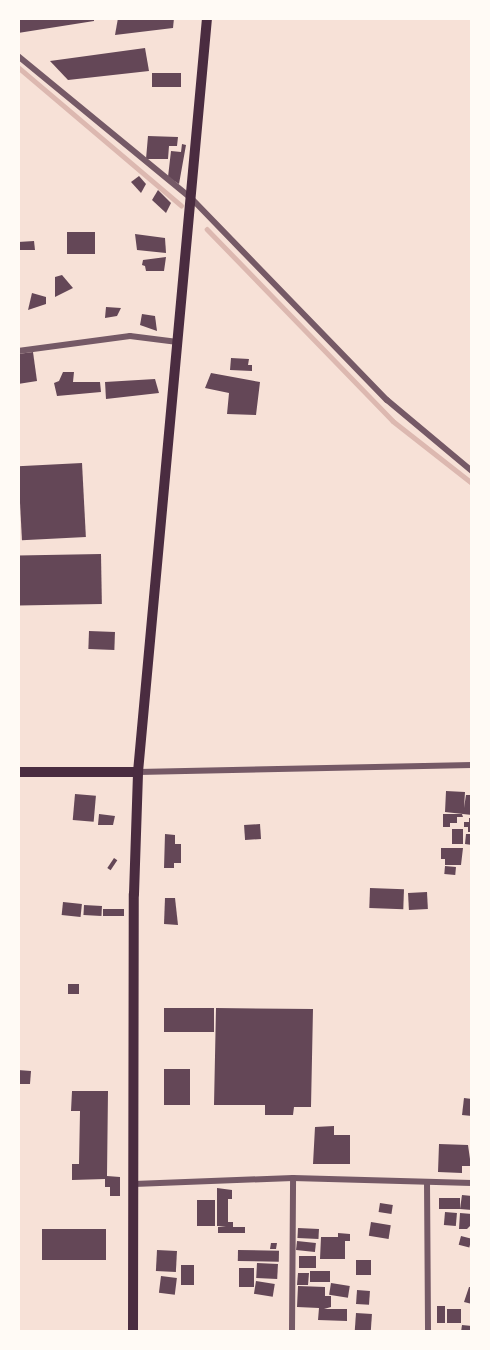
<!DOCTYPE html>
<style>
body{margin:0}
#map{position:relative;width:490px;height:1350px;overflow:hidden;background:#f7e1d7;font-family:"Archivo Narrow",sans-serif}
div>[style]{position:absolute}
.stream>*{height:4.5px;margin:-2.25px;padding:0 2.25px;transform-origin:2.25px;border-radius:2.25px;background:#dcb8b0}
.building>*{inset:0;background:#644757;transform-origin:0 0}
.minor>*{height:6px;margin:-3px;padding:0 3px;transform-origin:3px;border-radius:3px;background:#755966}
.secondary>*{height:10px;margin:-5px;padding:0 5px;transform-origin:5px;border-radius:5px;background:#4a2c40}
span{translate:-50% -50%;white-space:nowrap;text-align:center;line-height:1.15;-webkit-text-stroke:4.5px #fffaf5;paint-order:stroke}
.frame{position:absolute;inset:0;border:20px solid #fffaf5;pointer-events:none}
</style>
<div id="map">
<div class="stream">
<i style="left:18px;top:67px;width:214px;rotate:40.3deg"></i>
<i style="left:207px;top:229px;width:267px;rotate:45.9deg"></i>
<i style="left:393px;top:421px;width:100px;rotate:38.1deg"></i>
</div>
<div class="building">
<i style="clip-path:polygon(18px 18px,94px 18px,94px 21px,18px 33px)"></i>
<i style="clip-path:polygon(118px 18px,174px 18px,173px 28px,115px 35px)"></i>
<i style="clip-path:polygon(145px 48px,149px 71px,68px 80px,50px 61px)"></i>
<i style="left:152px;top:73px;width:29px;height:14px"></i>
<i style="clip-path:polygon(148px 136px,178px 137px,177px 146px,169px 146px,168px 159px,146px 159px)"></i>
<i style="clip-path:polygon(182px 144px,186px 145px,179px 184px,168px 177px,171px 151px,181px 152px)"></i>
<i style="clip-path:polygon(139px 176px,146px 184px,141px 193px,131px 182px)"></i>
<i style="clip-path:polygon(158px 190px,171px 203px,166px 213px,152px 200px)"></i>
<i style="left:67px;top:232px;width:28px;height:22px"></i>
<i style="clip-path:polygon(135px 234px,165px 238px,166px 253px,137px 250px)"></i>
<i style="clip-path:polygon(34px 241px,35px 250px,18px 250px,18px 242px)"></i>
<i style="clip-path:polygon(166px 257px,164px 271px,146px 271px,145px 266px,142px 265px,143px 260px)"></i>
<i style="clip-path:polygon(62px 275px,73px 288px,55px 297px,55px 277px)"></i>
<i style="clip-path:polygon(32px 293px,46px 297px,46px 304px,28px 310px)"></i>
<i style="clip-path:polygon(106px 307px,121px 308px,117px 316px,105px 318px)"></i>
<i style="clip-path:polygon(142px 314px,155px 316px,157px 331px,140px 325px)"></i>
<i style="clip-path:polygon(33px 352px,37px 381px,18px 384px,18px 354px)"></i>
<i style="clip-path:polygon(231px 358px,249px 359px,248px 365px,252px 365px,252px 371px,230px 370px)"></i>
<i style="clip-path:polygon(63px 372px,74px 372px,73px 382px,100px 382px,101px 392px,57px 396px,54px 383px,59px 381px)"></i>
<i style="clip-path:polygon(211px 373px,260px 382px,256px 415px,227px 414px,229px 393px,205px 388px)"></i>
<i style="clip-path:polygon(155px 379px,159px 393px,106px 399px,105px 382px)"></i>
<i style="left:82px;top:463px;width:74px;height:64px;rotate:87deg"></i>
<i style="left:101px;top:554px;width:50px;height:83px;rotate:89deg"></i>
<i style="left:89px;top:631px;width:26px;height:18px;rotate:2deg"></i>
<i style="clip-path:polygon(446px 791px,465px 792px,464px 808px,466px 795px,472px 795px,472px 815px,445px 812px)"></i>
<i style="left:75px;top:794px;width:21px;height:26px;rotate:5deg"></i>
<i style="clip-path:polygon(99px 814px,115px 816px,113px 825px,98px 825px)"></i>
<i style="clip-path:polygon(443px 814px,462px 814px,463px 817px,457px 817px,457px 823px,450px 823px,450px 827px,443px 827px)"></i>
<i style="clip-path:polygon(469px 818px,472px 818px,472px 832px,468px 832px,468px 827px,464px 827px,464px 822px,469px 822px)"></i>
<i style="left:260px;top:824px;width:15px;height:16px;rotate:86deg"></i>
<i style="left:452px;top:829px;width:11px;height:15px"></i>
<i style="clip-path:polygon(165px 834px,175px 835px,175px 844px,181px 844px,181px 863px,174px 863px,174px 868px,164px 868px)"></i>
<i style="clip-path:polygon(466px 834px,472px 834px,472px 845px,465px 844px)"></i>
<i style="clip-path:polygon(441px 848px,463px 848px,461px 865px,445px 865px,445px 859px,441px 859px)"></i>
<i style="left:114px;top:858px;width:4px;height:12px;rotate:34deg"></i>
<i style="left:445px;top:866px;width:11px;height:8px;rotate:5deg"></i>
<i style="left:370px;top:888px;width:34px;height:20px;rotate:2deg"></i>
<i style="left:427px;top:892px;width:17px;height:19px;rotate:87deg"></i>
<i style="clip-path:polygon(165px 898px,175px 898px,178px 925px,164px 924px)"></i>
<i style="left:63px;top:902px;width:19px;height:13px;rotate:6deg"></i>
<i style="left:84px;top:905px;width:18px;height:10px;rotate:3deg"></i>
<i style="left:103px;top:909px;width:21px;height:7px"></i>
<i style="left:68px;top:984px;width:11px;height:10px"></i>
<i style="left:164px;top:1008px;width:50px;height:24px"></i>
<i style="clip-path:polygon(216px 1008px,313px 1009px,311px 1107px,294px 1107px,293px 1115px,265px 1115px,265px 1105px,214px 1105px)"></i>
<i style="left:164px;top:1069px;width:26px;height:36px"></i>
<i style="clip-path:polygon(18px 1070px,31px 1071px,30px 1084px,18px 1084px)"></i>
<i style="clip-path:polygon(72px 1091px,108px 1091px,107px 1176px,120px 1177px,120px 1196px,110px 1196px,110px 1187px,105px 1187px,105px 1179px,72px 1180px,72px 1164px,79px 1164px,80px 1111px,71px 1111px)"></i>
<i style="clip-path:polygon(464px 1098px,472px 1099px,472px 1116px,462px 1115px)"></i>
<i style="clip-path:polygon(334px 1126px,334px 1135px,350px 1135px,350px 1164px,313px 1164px,315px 1127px)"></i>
<i style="clip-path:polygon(439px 1144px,468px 1145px,471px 1166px,462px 1166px,462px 1173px,438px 1172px)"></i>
<i style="clip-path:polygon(217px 1188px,232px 1190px,232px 1199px,228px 1199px,228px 1222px,233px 1222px,233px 1227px,245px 1227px,245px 1233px,218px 1233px,218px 1227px,226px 1226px,217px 1226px)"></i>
<i style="clip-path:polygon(462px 1195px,472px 1196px,472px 1210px,460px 1209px)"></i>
<i style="left:460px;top:1198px;width:11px;height:21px;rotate:90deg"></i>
<i style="left:215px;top:1200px;width:26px;height:18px;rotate:90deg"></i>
<i style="left:380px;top:1203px;width:13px;height:9px;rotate:9deg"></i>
<i style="left:445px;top:1212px;width:12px;height:13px;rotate:5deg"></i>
<i style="clip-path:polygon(460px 1213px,472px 1214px,472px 1224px,467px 1229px,459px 1229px)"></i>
<i style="left:371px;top:1222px;width:20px;height:14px;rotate:9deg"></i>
<i style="left:298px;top:1228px;width:21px;height:10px;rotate:3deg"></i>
<i style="left:42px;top:1229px;width:64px;height:31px"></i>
<i style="clip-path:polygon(338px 1233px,350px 1234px,350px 1241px,345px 1241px,345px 1259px,320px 1259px,321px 1237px,338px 1237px)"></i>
<i style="left:461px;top:1236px;width:11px;height:9px;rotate:15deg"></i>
<i style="left:297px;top:1241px;width:19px;height:9px;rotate:6deg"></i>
<i style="clip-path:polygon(271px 1243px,277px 1243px,276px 1249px,270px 1249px)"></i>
<i style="left:157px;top:1250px;width:20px;height:21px;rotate:3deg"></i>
<i style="left:238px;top:1250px;width:41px;height:11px;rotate:1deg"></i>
<i style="left:299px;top:1256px;width:17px;height:12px"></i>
<i style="left:356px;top:1260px;width:15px;height:15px"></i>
<i style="left:257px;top:1263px;width:21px;height:15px;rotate:3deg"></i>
<i style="left:181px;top:1265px;width:13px;height:20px"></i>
<i style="left:239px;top:1268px;width:15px;height:19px"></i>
<i style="left:310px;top:1271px;width:20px;height:11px"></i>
<i style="clip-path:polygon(298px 1273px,309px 1273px,308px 1285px,297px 1285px)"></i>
<i style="left:161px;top:1276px;width:16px;height:17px;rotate:7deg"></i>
<i style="left:256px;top:1281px;width:19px;height:13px;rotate:9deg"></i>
<i style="left:331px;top:1283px;width:19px;height:12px;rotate:9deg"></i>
<i style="clip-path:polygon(298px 1286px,325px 1287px,325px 1296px,331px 1296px,331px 1307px,324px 1309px,347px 1309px,347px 1321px,318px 1320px,319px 1308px,297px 1307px)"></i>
<i style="clip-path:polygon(469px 1287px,472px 1287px,472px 1304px,464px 1302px)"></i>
<i style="left:357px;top:1290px;width:13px;height:14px;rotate:4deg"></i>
<i style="left:437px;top:1306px;width:8px;height:17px"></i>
<i style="left:447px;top:1309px;width:14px;height:14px"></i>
<i style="left:356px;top:1313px;width:16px;height:19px;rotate:4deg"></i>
<i style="clip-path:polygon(462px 1325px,472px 1326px,472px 1332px,461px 1332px)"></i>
</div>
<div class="minor">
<i style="left:18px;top:56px;width:225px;rotate:39.4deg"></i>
<i style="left:192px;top:199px;width:280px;rotate:45.9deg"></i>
<i style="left:387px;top:400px;width:111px;rotate:39.9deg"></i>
<i style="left:18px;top:351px;width:113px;rotate:-7.6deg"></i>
<i style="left:130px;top:336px;width:48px;rotate:7.1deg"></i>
<i style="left:138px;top:772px;width:334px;rotate:-1.2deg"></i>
<i style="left:427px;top:1182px;width:150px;rotate:89.6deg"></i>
<i style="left:134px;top:1184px;width:159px;rotate:-2.2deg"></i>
<i style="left:293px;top:1178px;width:179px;rotate:1.6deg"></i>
<i style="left:292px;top:1332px;width:154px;rotate:-89.6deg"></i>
</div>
<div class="secondary">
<i style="left:18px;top:772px;width:120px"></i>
<i style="left:133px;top:1332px;width:438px;rotate:-89.9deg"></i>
<i style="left:134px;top:894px;width:122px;rotate:-88.1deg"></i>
<i style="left:138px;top:772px;width:757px;rotate:-84.77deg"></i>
</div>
<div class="frame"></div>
</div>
